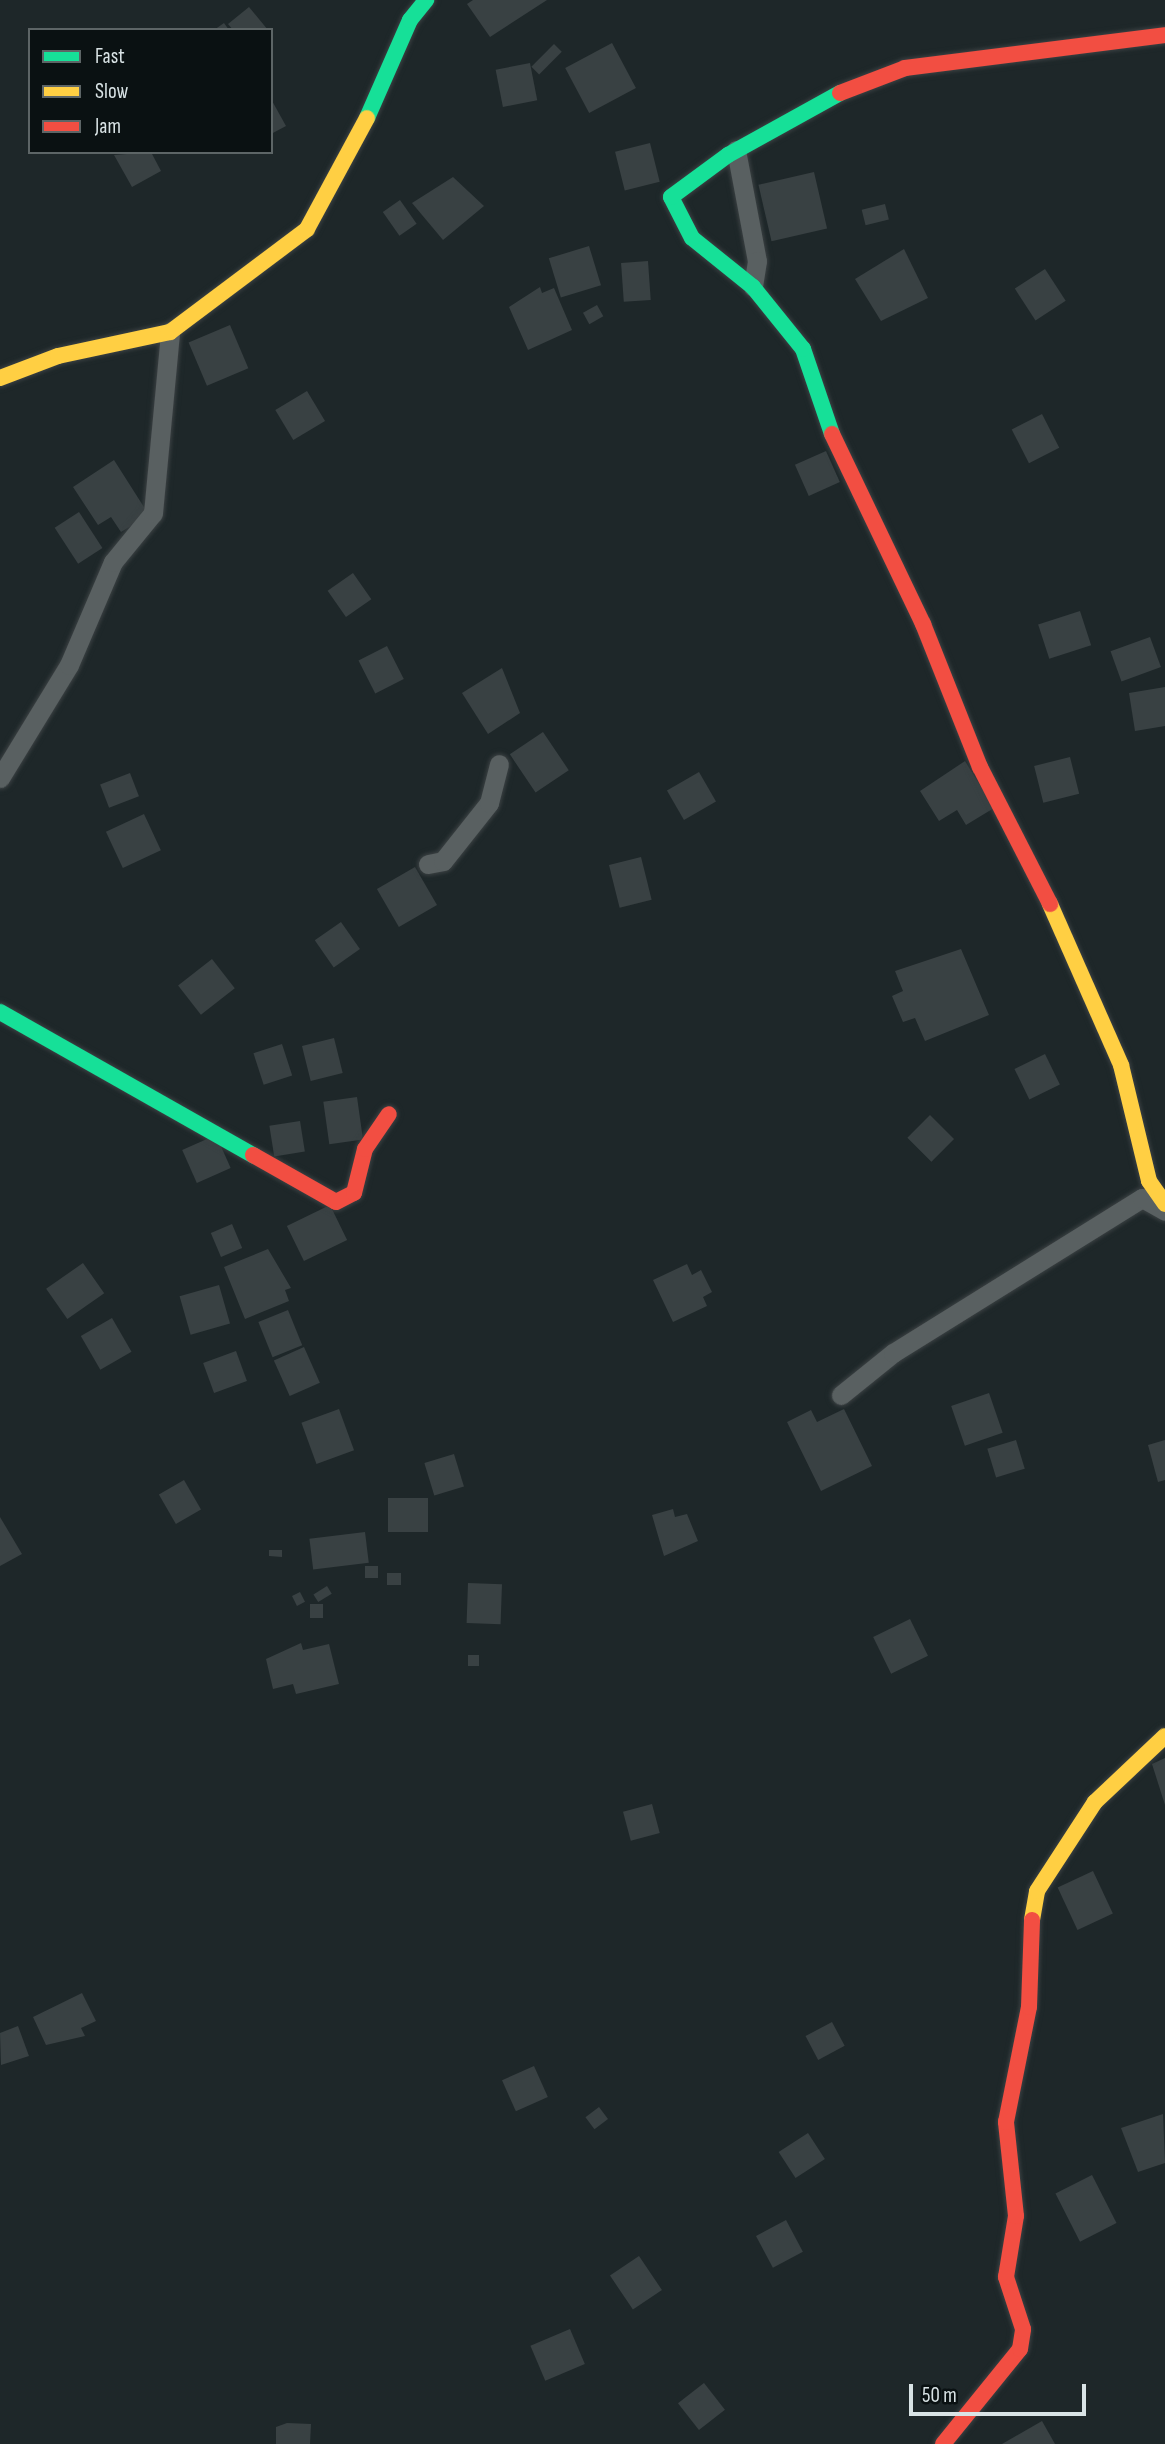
<!DOCTYPE html>
<style>
body{margin:0}
#map{position:relative;width:1165px;height:2444px;overflow:hidden;background:#1e2729;font-family:"Sofia Sans Condensed",sans-serif}
div>[style]{position:absolute}
.building>*{inset:0;background:#394143;transform-origin:0 0}
.roads{filter:drop-shadow(0 0 2px #3b4143) drop-shadow(0 0 2px #3b4143)}
.street>*{height:19px;margin:-9.5px;padding:0 9.5px;transform-origin:9.5px;border-radius:9.5px;background:#596061}
.fast>*{height:16px;margin:-8px;padding:0 8px;transform-origin:8px;border-radius:8px;background:#16e098}
.slow>*{height:16px;margin:-8px;padding:0 8px;transform-origin:8px;border-radius:8px;background:#ffcf43}
.jam>*{height:16px;margin:-8px;padding:0 8px;transform-origin:8px;border-radius:8px;background:#f24e42}
span{translate:-50% -50%;white-space:nowrap;text-align:center;line-height:1.15;-webkit-text-stroke:6px #0a1112;paint-order:stroke}
.legend{position:absolute;left:28px;top:28px;width:245px;height:126px;box-sizing:border-box;background:#0a1112;border:2px solid #5d6566;margin:0;padding:9px 12px;list-style:none;font-size:21px;color:#d9e3e5}
.legend li{display:flex;align-items:center;gap:14px;height:35px}
.legend b{width:35px;border:2px solid #5d6566}
.scale{position:absolute;left:909px;top:2384px;width:177px;height:32px;box-sizing:border-box;border:4px solid #d9e3e5;border-top:0;padding-left:9px;font-size:21px;line-height:24px;white-space:nowrap;color:#d9e3e5;-webkit-text-stroke:5px #0a1112;paint-order:stroke}
</style>
<div id="map">
<div class="building">
<i style="clip-path:polygon(473px 0,547px 0,490px 37px,467px 4px)"></i>
<i style="clip-path:polygon(249px 7px,268px 30px,233px 30px,228px 24px)"></i>
<i style="clip-path:polygon(224px 23px,229px 30px,214px 30px)"></i>
<i style="left:612px;top:43px;width:51px;height:53px;rotate:62deg"></i>
<i style="left:554px;top:44px;width:11px;height:32px;rotate:45deg"></i>
<i style="left:530px;top:63px;width:38px;height:35px;rotate:79deg"></i>
<i style="clip-path:polygon(271px 99px,286px 126px,271px 134px)"></i>
<i style="left:650px;top:143px;width:40px;height:36px;rotate:76deg"></i>
<i style="clip-path:polygon(151px 152px,161px 171px,132px 187px,114px 155px)"></i>
<i style="left:814px;top:172px;width:58px;height:57px;rotate:77deg"></i>
<i style="clip-path:polygon(453px 177px,484px 206px,443px 240px,412px 203px)"></i>
<i style="left:400px;top:200px;width:29px;height:21px;rotate:55deg"></i>
<i style="left:885px;top:204px;width:16px;height:24px;rotate:76deg"></i>
<i style="left:589px;top:246px;width:41px;height:42px;rotate:73deg"></i>
<i style="clip-path:polygon(904px 249px,928px 298px,881px 321px,855px 279px)"></i>
<i style="left:648px;top:261px;width:39px;height:27px;rotate:86deg"></i>
<i style="left:1045px;top:269px;width:38px;height:36px;rotate:57deg"></i>
<i style="clip-path:polygon(540px 287px,542px 293px,554px 288px,572px 330px,528px 350px,509px 307px)"></i>
<i style="left:597px;top:305px;width:13px;height:16px;rotate:61deg"></i>
<i style="left:230px;top:325px;width:47px;height:45px;rotate:67deg"></i>
<i style="left:307px;top:391px;width:35px;height:37px;rotate:59deg"></i>
<i style="left:1042px;top:414px;width:38px;height:34px;rotate:63deg"></i>
<i style="left:826px;top:451px;width:34px;height:34px;rotate:66deg"></i>
<i style="clip-path:polygon(114px 460px,149px 515px,121px 532px,111px 517px,98px 525px,73px 487px)"></i>
<i style="left:79px;top:512px;width:43px;height:29px;rotate:57deg"></i>
<i style="left:353px;top:573px;width:32px;height:31px;rotate:55deg"></i>
<i style="left:1080px;top:611px;width:36px;height:44px;rotate:72deg"></i>
<i style="left:1150px;top:637px;width:32px;height:42px;rotate:70deg"></i>
<i style="left:387px;top:646px;width:37px;height:32px;rotate:63deg"></i>
<i style="clip-path:polygon(502px 668px,520px 713px,488px 734px,462px 693px)"></i>
<i style="clip-path:polygon(1165px 687px,1165px 726px,1135px 731px,1129px 693px)"></i>
<i style="left:543px;top:732px;width:46px;height:40px;rotate:56deg"></i>
<i style="left:1070px;top:757px;width:38px;height:37px;rotate:76deg"></i>
<i style="clip-path:polygon(965px 761px,994px 808px,966px 825px,957px 810px,939px 821px,920px 791px)"></i>
<i style="left:699px;top:772px;width:34px;height:37px;rotate:60deg"></i>
<i style="left:130px;top:773px;width:25px;height:32px;rotate:69deg"></i>
<i style="left:144px;top:814px;width:40px;height:42px;rotate:65deg"></i>
<i style="left:641px;top:857px;width:44px;height:33px;rotate:76deg"></i>
<i style="left:415px;top:867px;width:44px;height:44px;rotate:60deg"></i>
<i style="left:341px;top:922px;width:33px;height:32px;rotate:55deg"></i>
<i style="clip-path:polygon(961px 949px,989px 1015px,925px 1041px,915px 1018px,903px 1022px,892px 996px,903px 991px,895px 971px)"></i>
<i style="left:212px;top:959px;width:37px;height:43px;rotate:52deg"></i>
<i style="left:334px;top:1038px;width:36px;height:33px;rotate:76deg"></i>
<i style="left:282px;top:1044px;width:33px;height:30px;rotate:72deg"></i>
<i style="left:1045px;top:1054px;width:34px;height:34px;rotate:64deg"></i>
<i style="left:357px;top:1097px;width:43px;height:34px;rotate:82deg"></i>
<i style="left:930px;top:1115px;width:34px;height:32px;rotate:45deg"></i>
<i style="left:300px;top:1121px;width:31px;height:31px;rotate:81deg"></i>
<i style="left:216px;top:1135px;width:36px;height:37px;rotate:66deg"></i>
<i style="left:330px;top:1205px;width:39px;height:48px;rotate:64deg"></i>
<i style="left:232px;top:1224px;width:26px;height:23px;rotate:67deg"></i>
<i style="clip-path:polygon(268px 1249px,291px 1288px,285px 1290px,289px 1301px,245px 1319px,224px 1267px)"></i>
<i style="left:83px;top:1263px;width:37px;height:45px;rotate:55deg"></i>
<i style="clip-path:polygon(687px 1264px,692px 1275px,701px 1270px,712px 1292px,703px 1297px,707px 1306px,673px 1322px,653px 1280px)"></i>
<i style="left:219px;top:1285px;width:40px;height:41px;rotate:74deg"></i>
<i style="left:288px;top:1310px;width:38px;height:32px;rotate:68deg"></i>
<i style="left:112px;top:1318px;width:39px;height:36px;rotate:60deg"></i>
<i style="left:304px;top:1347px;width:39px;height:33px;rotate:66deg"></i>
<i style="left:236px;top:1351px;width:32px;height:35px;rotate:70deg"></i>
<i style="left:989px;top:1393px;width:42px;height:40px;rotate:71deg"></i>
<i style="left:339px;top:1409px;width:44px;height:40px;rotate:70deg"></i>
<i style="clip-path:polygon(844px 1409px,872px 1466px,821px 1491px,787px 1422px,811px 1410px,817px 1422px)"></i>
<i style="left:1016px;top:1440px;width:30px;height:30px;rotate:73deg"></i>
<i style="clip-path:polygon(1165px 1440px,1165px 1480px,1158px 1482px,1148px 1445px)"></i>
<i style="left:454px;top:1454px;width:34px;height:31px;rotate:73deg"></i>
<i style="left:184px;top:1480px;width:34px;height:29px;rotate:60deg"></i>
<i style="left:388px;top:1498px;width:40px;height:34px"></i>
<i style="clip-path:polygon(673px 1509px,675px 1517px,687px 1514px,698px 1541px,664px 1556px,652px 1515px)"></i>
<i style="clip-path:polygon(0 1517px,22px 1554px,0 1566px)"></i>
<i style="left:365px;top:1532px;width:31px;height:56px;rotate:83deg"></i>
<i style="clip-path:polygon(269px 1550px,282px 1550px,282px 1557px,269px 1556px)"></i>
<i style="left:365px;top:1566px;width:13px;height:12px"></i>
<i style="left:387px;top:1573px;width:14px;height:12px"></i>
<i style="left:468px;top:1583px;width:34px;height:40px;rotate:2deg"></i>
<i style="left:327px;top:1586px;width:9px;height:16px;rotate:58deg"></i>
<i style="left:300px;top:1592px;width:11px;height:9px;rotate:63deg"></i>
<i style="left:310px;top:1604px;width:13px;height:14px"></i>
<i style="left:910px;top:1619px;width:41px;height:41px;rotate:64deg"></i>
<i style="clip-path:polygon(301px 1643px,303px 1650px,329px 1644px,339px 1684px,296px 1694px,293px 1684px,273px 1689px,266px 1659px)"></i>
<i style="left:468px;top:1655px;width:11px;height:11px"></i>
<i style="clip-path:polygon(1165px 1758px,1165px 1805px,1152px 1764px)"></i>
<i style="left:652px;top:1804px;width:30px;height:30px;rotate:75deg"></i>
<i style="left:1093px;top:1871px;width:47px;height:39px;rotate:65deg"></i>
<i style="clip-path:polygon(82px 1993px,96px 2021px,81px 2028px,85px 2036px,46px 2045px,33px 2017px)"></i>
<i style="left:832px;top:2022px;width:27px;height:30px;rotate:62deg"></i>
<i style="clip-path:polygon(18px 2026px,29px 2056px,1px 2065px,0 2033px)"></i>
<i style="left:534px;top:2066px;width:34px;height:35px;rotate:66deg"></i>
<i style="left:599px;top:2107px;width:15px;height:17px;rotate:53deg"></i>
<i style="clip-path:polygon(1163px 2114px,1165px 2163px,1138px 2172px,1121px 2128px)"></i>
<i style="left:808px;top:2133px;width:31px;height:35px;rotate:57deg"></i>
<i style="left:1092px;top:2175px;width:54px;height:41px;rotate:63deg"></i>
<i style="left:786px;top:2220px;width:36px;height:34px;rotate:62deg"></i>
<i style="left:639px;top:2256px;width:41px;height:35px;rotate:56deg"></i>
<i style="left:570px;top:2329px;width:38px;height:43px;rotate:67deg"></i>
<i style="left:704px;top:2383px;width:34px;height:33px;rotate:52deg"></i>
<i style="clip-path:polygon(1042px 2421px,1055px 2444px,1002px 2444px)"></i>
<i style="clip-path:polygon(287px 2423px,311px 2424px,310px 2444px,276px 2444px,276px 2427px)"></i>
</div>
<div class="roads">
<div class="street">
<i style="left:736px;top:150px;width:113px;rotate:79.3deg"></i>
<i style="left:757px;top:261px;width:26px;rotate:99deg"></i>
<i style="left:0;top:778px;width:132px;rotate:-58.6deg"></i>
<i style="left:69px;top:665px;width:112px;rotate:-66.9deg"></i>
<i style="left:113px;top:562px;width:63px;rotate:-50.8deg"></i>
<i style="left:153px;top:513px;width:182px;rotate:-84.6deg"></i>
<i style="left:428px;top:864px;width:15px;rotate:-11deg"></i>
<i style="left:443px;top:861px;width:74px;rotate:-51.6deg"></i>
<i style="left:489px;top:803px;width:40px;rotate:-75.6deg"></i>
<i style="left:841px;top:1395px;width:67px;rotate:-38.9deg"></i>
<i style="left:893px;top:1353px;width:293px;rotate:-31.9deg"></i>
<i style="left:1142px;top:1198px;width:26px;rotate:29deg"></i>
</div>
<div class="fast">
<i style="left:367px;top:118px;width:107px;rotate:-66.3deg"></i>
<i style="left:410px;top:20px;width:26px;rotate:-51deg"></i>
<i style="left:832px;top:434px;width:90px;rotate:-108.8deg"></i>
<i style="left:803px;top:349px;width:80px;rotate:-128.9deg"></i>
<i style="left:753px;top:287px;width:78px;rotate:-141.2deg"></i>
<i style="left:692px;top:238px;width:46px;rotate:-117.1deg"></i>
<i style="left:671px;top:197px;width:71px;rotate:-36.4deg"></i>
<i style="left:728px;top:155px;width:128px;rotate:-29deg"></i>
<i style="left:0;top:1012px;width:291px;rotate:29.5deg"></i>
</div>
<div class="slow">
<i style="left:0;top:378px;width:62px;rotate:-20.8deg"></i>
<i style="left:58px;top:356px;width:115px;rotate:-12.1deg"></i>
<i style="left:170px;top:332px;width:171px;rotate:-36.9deg"></i>
<i style="left:307px;top:229px;width:126px;rotate:-61.6deg"></i>
<i style="left:1050px;top:904px;width:176px;rotate:66.2deg"></i>
<i style="left:1121px;top:1065px;width:119px;rotate:76.4deg"></i>
<i style="left:1149px;top:1181px;width:28px;rotate:55deg"></i>
<i style="left:1032px;top:1920px;width:29px;rotate:-80deg"></i>
<i style="left:1037px;top:1891px;width:106px;rotate:-56.9deg"></i>
<i style="left:1095px;top:1802px;width:96px;rotate:-43.3deg"></i>
</div>
<div class="jam">
<i style="left:840px;top:93px;width:70px;rotate:-21deg"></i>
<i style="left:905px;top:68px;width:262px;rotate:-7.2deg"></i>
<i style="left:832px;top:434px;width:211px;rotate:64.4deg"></i>
<i style="left:923px;top:624px;width:154px;rotate:68.3deg"></i>
<i style="left:980px;top:767px;width:154px;rotate:62.9deg"></i>
<i style="left:253px;top:1155px;width:95px;rotate:29.5deg"></i>
<i style="left:336px;top:1202px;width:20px;rotate:-27deg"></i>
<i style="left:354px;top:1193px;width:45px;rotate:-76deg"></i>
<i style="left:365px;top:1149px;width:42px;rotate:-55.6deg"></i>
<i style="left:943px;top:2444px;width:122px;rotate:-51deg"></i>
<i style="left:1020px;top:2349px;width:20px;rotate:-81deg"></i>
<i style="left:1023px;top:2329px;width:55px;rotate:-108.1deg"></i>
<i style="left:1006px;top:2277px;width:62px;rotate:-80.7deg"></i>
<i style="left:1016px;top:2216px;width:95px;rotate:-96.1deg"></i>
<i style="left:1006px;top:2122px;width:117px;rotate:-78.7deg"></i>
<i style="left:1029px;top:2007px;width:87px;rotate:-88deg"></i>
</div>
</div>
<ul class="legend">
<li><b style="height:9px;background:#16e098"></b>Fast</li>
<li><b style="height:9px;background:#ffcf43"></b>Slow</li>
<li><b style="height:9px;background:#f24e42"></b>Jam</li>
</ul>
<div class="scale">50 m</div>
</div>
